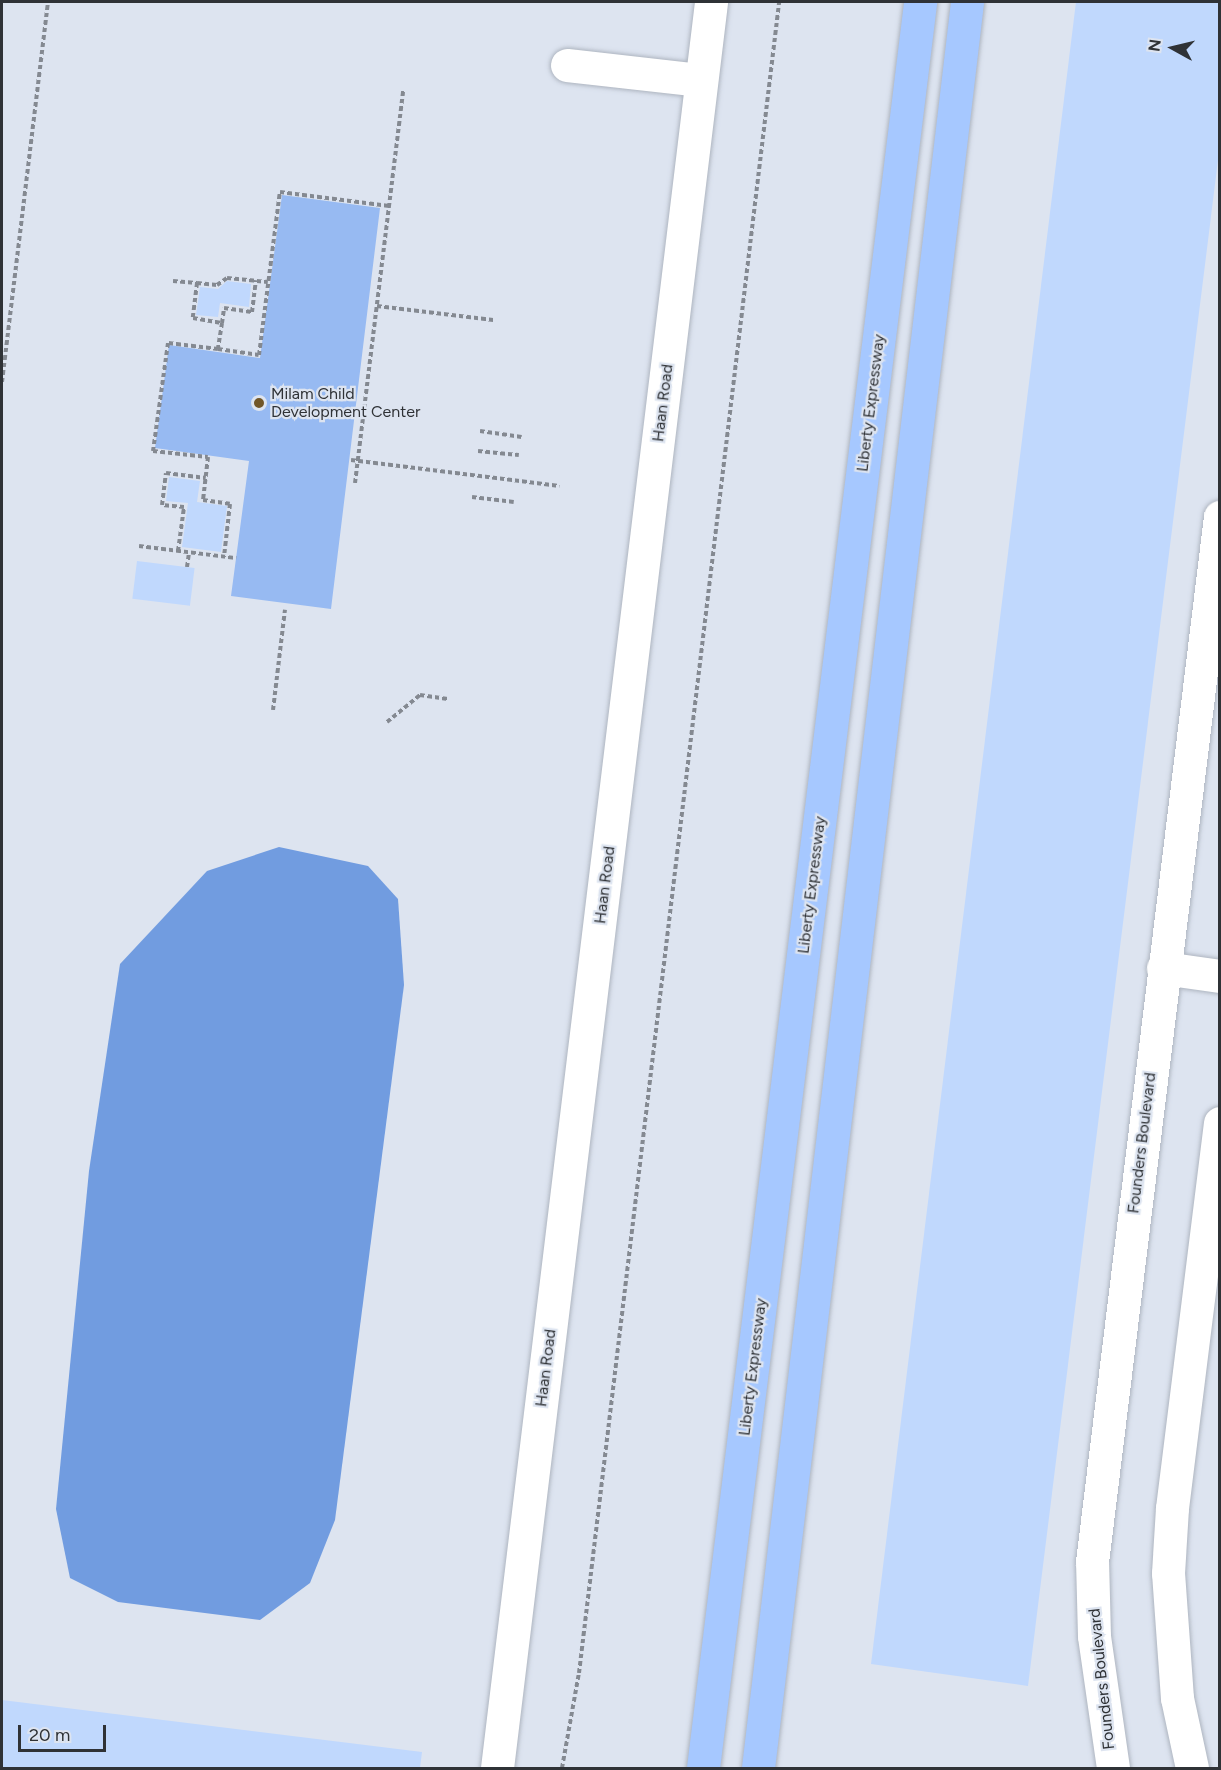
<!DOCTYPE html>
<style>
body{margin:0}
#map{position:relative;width:1221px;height:1770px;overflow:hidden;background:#dde4f0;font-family:Figtree,sans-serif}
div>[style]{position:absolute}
.green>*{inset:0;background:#c0d8fd;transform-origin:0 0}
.water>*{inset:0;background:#719ce0}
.building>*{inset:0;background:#97baf2}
.path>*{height:4px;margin-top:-2px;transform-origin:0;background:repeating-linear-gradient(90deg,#848991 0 4.5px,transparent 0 7.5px)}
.roads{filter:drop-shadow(0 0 2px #aeb5c0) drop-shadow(0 0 2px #aeb5c0)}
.minor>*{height:33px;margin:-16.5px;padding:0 16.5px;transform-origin:16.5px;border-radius:16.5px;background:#fff}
.highway>*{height:33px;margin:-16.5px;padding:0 16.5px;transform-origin:16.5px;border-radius:16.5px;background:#a6c8ff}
.dots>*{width:16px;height:16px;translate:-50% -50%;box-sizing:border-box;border:3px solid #dde4f0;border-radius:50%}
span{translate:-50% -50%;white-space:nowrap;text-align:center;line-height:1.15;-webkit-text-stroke:4.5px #dde4f0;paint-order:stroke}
.poi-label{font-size:16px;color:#2f3236}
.left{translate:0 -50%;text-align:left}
.street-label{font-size:16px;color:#2f3236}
.frame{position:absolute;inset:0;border:3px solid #2f3236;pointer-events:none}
.north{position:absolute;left:1143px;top:18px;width:60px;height:60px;-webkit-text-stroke:4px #dde4f0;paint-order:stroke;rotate:278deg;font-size:16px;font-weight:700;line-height:24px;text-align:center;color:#2f3236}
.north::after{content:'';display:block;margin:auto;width:21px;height:27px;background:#2f3236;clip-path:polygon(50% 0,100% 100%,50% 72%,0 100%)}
.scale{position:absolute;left:18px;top:1725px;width:88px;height:27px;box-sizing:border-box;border:3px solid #2f3236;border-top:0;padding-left:8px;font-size:18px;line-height:21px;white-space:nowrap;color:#2f3236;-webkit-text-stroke:4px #dde4f0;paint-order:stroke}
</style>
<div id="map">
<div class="green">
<i style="clip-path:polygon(1076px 2px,1219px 2px,1220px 144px,1028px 1686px,871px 1664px)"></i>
<i style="clip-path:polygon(227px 281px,251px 284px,249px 307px,220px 303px,218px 317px,196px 315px,200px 287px,218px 289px)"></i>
<i style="clip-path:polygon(169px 477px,200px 481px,197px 502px,227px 506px,221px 552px,182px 547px,188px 503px,166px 501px)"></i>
<i style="left:137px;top:561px;width:58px;height:38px;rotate:7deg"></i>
<i style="clip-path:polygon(2px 1700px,422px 1752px,420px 1768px,2px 1768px)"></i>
</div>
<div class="water">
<i style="clip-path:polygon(279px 847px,368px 866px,398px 899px,404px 985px,335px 1520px,310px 1583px,260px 1620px,118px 1602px,70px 1578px,56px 1509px,89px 1171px,120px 964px,207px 871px)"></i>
</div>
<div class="building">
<i style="clip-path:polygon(282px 195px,380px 208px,331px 609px,231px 596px,249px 461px,155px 448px,169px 345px,260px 358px)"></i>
</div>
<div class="path">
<i style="left:173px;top:281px;width:24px;rotate:5deg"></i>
<i style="left:197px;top:283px;width:35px;rotate:97deg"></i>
<i style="left:193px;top:318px;width:29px;rotate:10deg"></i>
<i style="left:222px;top:323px;width:15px;rotate:-82deg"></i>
<i style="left:224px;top:308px;width:28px;rotate:8deg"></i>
<i style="left:252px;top:312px;width:32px;rotate:-83deg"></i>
<i style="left:197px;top:283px;width:20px;rotate:6deg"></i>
<i style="left:217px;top:285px;width:12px;rotate:-35deg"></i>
<i style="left:227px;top:278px;width:41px;rotate:5.6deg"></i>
<i style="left:377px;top:306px;width:117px;rotate:6.9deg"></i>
<i style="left:222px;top:323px;width:26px;rotate:99deg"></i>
<i style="left:218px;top:349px;width:50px;rotate:-173.2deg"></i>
<i style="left:168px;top:343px;width:109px;rotate:97.9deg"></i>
<i style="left:153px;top:451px;width:55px;rotate:6.2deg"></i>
<i style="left:208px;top:457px;width:43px;rotate:96.6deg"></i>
<i style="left:203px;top:500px;width:27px;rotate:8deg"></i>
<i style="left:230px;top:504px;width:53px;rotate:96.5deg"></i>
<i style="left:218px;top:349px;width:41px;rotate:8.3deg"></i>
<i style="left:259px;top:355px;width:164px;rotate:-82.7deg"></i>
<i style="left:280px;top:192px;width:110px;rotate:7.3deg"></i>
<i style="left:2px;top:382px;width:383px;rotate:-83.1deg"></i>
<i style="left:480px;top:431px;width:42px;rotate:8.1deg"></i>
<i style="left:478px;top:451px;width:41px;rotate:5.6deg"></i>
<i style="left:351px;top:460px;width:210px;rotate:7.1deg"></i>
<i style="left:355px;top:483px;width:395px;rotate:-83deg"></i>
<i style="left:472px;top:497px;width:42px;rotate:6.8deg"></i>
<i style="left:139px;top:546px;width:98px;rotate:7.1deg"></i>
<i style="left:178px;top:551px;width:44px;rotate:-82.2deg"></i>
<i style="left:184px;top:507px;width:22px;rotate:-175deg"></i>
<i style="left:162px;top:505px;width:32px;rotate:-83deg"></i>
<i style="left:166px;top:473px;width:40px;rotate:7.1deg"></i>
<i style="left:187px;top:567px;width:14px;rotate:-82deg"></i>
<i style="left:273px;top:710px;width:101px;rotate:-83.2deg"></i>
<i style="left:387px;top:722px;width:43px;rotate:-39.3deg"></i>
<i style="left:420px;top:695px;width:28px;rotate:8deg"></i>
<i style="left:562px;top:1768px;width:97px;rotate:-79.9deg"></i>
<i style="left:579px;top:1673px;width:1683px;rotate:-83.17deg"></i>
</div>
<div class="roads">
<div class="minor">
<i style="left:567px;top:65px;width:135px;rotate:6.4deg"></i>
<i style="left:1163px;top:968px;width:58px;rotate:8deg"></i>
<i style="left:497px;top:1768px;width:1779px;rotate:-83.09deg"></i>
<i style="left:1113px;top:1768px;width:133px;rotate:-98.2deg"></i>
<i style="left:1094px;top:1636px;width:74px;rotate:-91.5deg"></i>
<i style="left:1092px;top:1562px;width:1053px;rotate:-83.02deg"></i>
<i style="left:1192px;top:1768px;width:72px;rotate:-102.1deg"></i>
<i style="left:1177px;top:1698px;width:125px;rotate:-94.1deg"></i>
<i style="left:1168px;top:1573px;width:65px;rotate:-86.5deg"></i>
<i style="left:1172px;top:1508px;width:388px;rotate:-82.9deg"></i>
</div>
<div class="highway">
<i style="left:703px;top:1768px;width:1779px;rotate:-82.99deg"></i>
<i style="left:758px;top:1768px;width:1778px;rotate:-83.25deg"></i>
</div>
</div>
<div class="dots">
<i style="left:259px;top:403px;background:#715628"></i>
</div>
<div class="poi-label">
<span class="left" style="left:271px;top:403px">Milam Child<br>Development Center</span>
</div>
<div class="street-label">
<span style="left:663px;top:403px;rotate:-83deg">Haan Road</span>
<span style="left:871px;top:403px;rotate:-83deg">Liberty Expressway</span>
<span style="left:605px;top:885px;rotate:-83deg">Haan Road</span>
<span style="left:812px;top:885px;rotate:-83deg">Liberty Expressway</span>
<span style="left:1142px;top:1143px;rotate:-83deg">Founders Boulevard</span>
<span style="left:753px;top:1367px;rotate:-83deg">Liberty Expressway</span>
<span style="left:546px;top:1368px;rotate:-83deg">Haan Road</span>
<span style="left:1102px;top:1679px;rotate:-96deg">Founders Boulevard</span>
</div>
<div class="frame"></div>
<div class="north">N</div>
<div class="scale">20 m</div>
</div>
